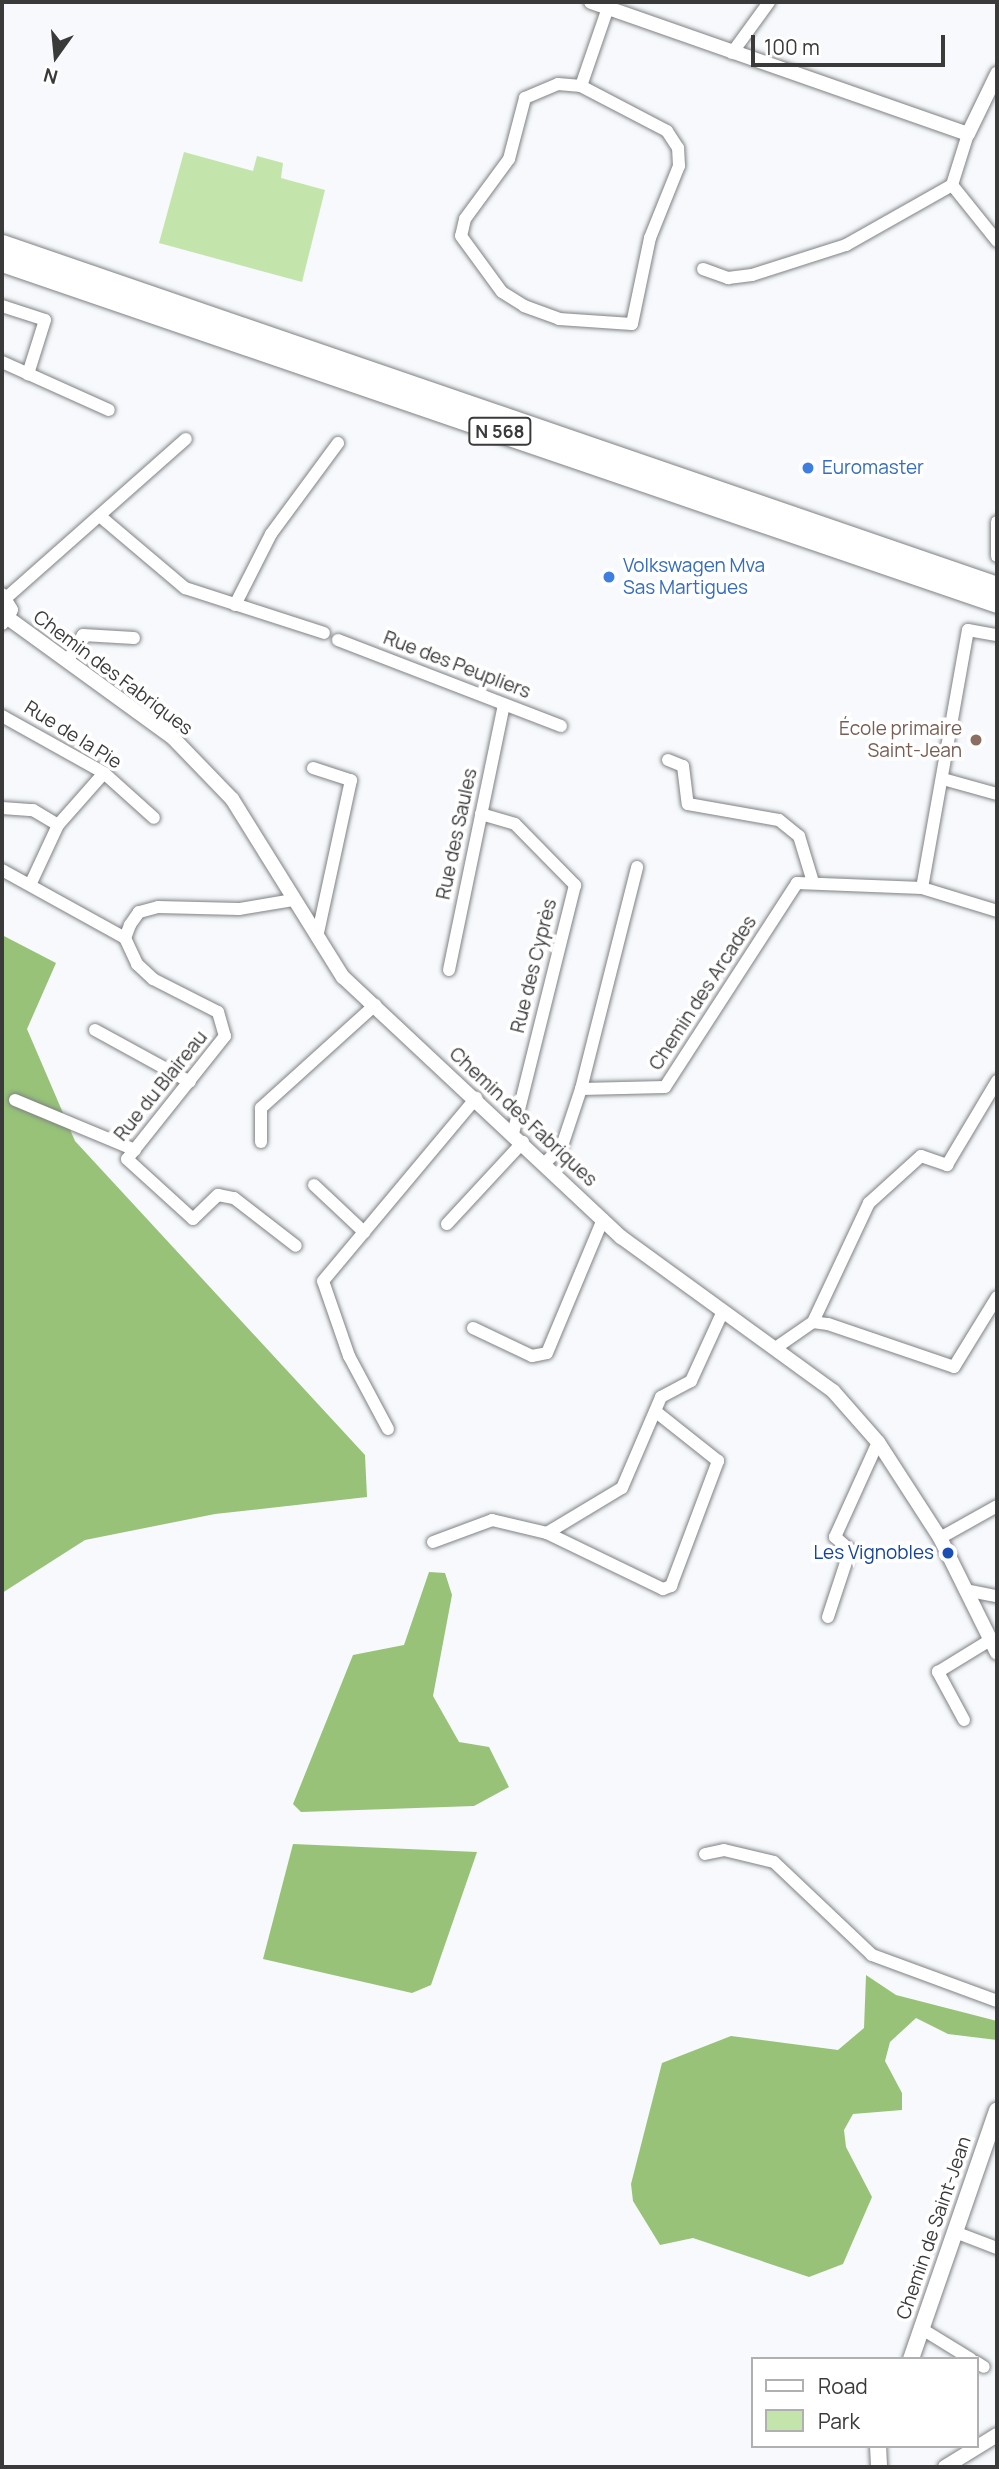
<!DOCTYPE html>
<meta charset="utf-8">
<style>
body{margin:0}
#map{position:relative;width:999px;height:2469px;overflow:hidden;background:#f7f9fc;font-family:Manrope,sans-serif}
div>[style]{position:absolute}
.green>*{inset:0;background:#c3e5ac}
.forest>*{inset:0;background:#97c278}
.roads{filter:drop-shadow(0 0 2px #7f8183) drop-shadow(0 0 2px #7f8183)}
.minor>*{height:12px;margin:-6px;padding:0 6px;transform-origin:6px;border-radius:6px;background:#fff}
.tertiary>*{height:14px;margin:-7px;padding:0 7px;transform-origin:7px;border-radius:7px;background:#fff}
.secondary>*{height:16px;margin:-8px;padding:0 8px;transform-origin:8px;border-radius:8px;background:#fff}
.trunk>*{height:19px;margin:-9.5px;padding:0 9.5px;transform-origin:9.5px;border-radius:9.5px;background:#fff}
.dots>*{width:19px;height:19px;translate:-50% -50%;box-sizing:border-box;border:4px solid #fff;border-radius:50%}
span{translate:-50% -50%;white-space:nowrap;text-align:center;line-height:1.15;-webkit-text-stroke:7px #fff;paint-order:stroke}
.shield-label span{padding:2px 5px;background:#fff;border:2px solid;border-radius:5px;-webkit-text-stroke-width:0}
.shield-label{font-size:18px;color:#3a3a3b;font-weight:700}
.shop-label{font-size:19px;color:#366cbe}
.left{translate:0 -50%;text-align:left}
.street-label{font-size:19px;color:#3a3a3b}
.education-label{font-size:19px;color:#785e54}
.right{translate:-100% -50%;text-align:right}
.transit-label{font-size:19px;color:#164399}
.frame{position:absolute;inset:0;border:4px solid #3a3a3b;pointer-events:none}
.legend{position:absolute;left:751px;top:2357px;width:228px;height:91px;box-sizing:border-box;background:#fff;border:2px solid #b0b0b1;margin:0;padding:9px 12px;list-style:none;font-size:21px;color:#3a3a3b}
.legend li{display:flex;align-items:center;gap:14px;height:35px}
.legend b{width:35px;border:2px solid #b0b0b1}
.north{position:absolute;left:21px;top:21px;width:70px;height:70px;-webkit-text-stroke:5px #fff;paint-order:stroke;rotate:195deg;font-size:19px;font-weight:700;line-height:28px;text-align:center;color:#3a3a3b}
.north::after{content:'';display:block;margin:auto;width:24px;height:32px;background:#3a3a3b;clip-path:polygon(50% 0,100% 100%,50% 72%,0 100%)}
.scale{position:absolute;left:751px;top:35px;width:194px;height:32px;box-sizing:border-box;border:4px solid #3a3a3b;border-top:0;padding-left:9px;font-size:21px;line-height:24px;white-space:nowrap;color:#3a3a3b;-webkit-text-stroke:5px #fff;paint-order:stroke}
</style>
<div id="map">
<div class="green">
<i style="clip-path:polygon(184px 152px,253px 171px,257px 156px,283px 163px,281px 178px,325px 190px,302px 282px,159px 243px)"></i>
</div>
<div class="forest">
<i style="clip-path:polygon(2px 935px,56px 963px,27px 1029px,75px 1141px,365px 1455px,367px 1497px,215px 1514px,85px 1540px,2px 1593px)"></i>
<i style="clip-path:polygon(429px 1572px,445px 1573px,452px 1595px,433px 1696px,459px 1742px,489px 1747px,509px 1787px,474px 1806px,301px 1812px,293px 1804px,353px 1655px,404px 1645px)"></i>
<i style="clip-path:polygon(293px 1844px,477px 1852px,431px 1985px,412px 1993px,263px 1959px)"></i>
<i style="clip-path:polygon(866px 1975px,896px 1995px,997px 2021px,997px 2040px,948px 2034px,916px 2018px,890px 2042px,885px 2061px,902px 2093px,902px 2110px,853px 2114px,844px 2130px,846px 2147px,872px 2197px,843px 2264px,809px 2277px,693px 2238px,660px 2245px,633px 2201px,631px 2184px,662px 2063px,731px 2036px,838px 2050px,864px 2028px)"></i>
</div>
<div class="roads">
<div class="minor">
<i style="left:732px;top:53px;width:63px;rotate:-54deg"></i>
<i style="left:581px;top:86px;width:23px;rotate:-175deg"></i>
<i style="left:558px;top:84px;width:36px;rotate:157deg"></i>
<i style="left:525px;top:98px;width:63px;rotate:104.7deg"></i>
<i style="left:509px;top:159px;width:74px;rotate:126.3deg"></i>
<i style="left:465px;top:219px;width:17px;rotate:103deg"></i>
<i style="left:461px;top:236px;width:69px;rotate:53.8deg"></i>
<i style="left:502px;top:292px;width:26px;rotate:32deg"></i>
<i style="left:524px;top:306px;width:37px;rotate:20deg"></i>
<i style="left:559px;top:319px;width:73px;rotate:3.9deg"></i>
<i style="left:632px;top:324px;width:88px;rotate:-78.2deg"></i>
<i style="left:650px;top:238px;width:78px;rotate:-68.1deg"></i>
<i style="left:679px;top:166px;width:18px;rotate:-93deg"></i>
<i style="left:678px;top:148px;width:20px;rotate:-123deg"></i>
<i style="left:667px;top:131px;width:97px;rotate:-152.4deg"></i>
<i style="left:581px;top:86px;width:89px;rotate:-71deg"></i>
<i style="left:952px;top:185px;width:72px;rotate:51.2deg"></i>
<i style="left:703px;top:269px;width:27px;rotate:20deg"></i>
<i style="left:728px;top:278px;width:24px;rotate:-7deg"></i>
<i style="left:752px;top:275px;width:99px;rotate:-17.7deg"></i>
<i style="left:846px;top:245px;width:122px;rotate:-29.5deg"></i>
<i style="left:952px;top:185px;width:53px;rotate:-72.6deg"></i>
<i style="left:2px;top:306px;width:45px;rotate:18deg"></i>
<i style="left:45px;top:320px;width:57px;rotate:107.5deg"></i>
<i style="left:2px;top:362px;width:117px;rotate:24.2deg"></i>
<i style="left:101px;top:517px;width:110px;rotate:40.2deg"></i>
<i style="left:185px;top:588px;width:146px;rotate:17.9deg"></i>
<i style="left:997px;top:522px;width:34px;rotate:90deg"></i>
<i style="left:6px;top:598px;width:240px;rotate:-41.5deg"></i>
<i style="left:235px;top:605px;width:80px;rotate:-63.1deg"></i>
<i style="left:271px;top:534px;width:113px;rotate:-53.6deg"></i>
<i style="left:338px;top:640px;width:239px;rotate:21.1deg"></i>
<i style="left:68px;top:660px;width:29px;rotate:-59deg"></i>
<i style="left:83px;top:635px;width:51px;rotate:3.4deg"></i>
<i style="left:2px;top:716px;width:117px;rotate:29.2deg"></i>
<i style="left:104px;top:773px;width:67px;rotate:42deg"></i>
<i style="left:668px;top:760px;width:16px;rotate:22deg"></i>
<i style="left:683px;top:766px;width:38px;rotate:83deg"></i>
<i style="left:688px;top:804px;width:92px;rotate:10deg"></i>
<i style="left:779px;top:820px;width:26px;rotate:39deg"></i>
<i style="left:799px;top:836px;width:48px;rotate:73.1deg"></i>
<i style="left:313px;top:768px;width:40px;rotate:18deg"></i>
<i style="left:351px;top:780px;width:161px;rotate:102.2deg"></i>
<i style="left:943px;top:779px;width:56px;rotate:15.5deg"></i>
<i style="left:2px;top:808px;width:31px;rotate:4deg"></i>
<i style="left:33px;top:810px;width:29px;rotate:31deg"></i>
<i style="left:481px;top:814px;width:35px;rotate:16deg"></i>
<i style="left:515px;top:824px;width:86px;rotate:45.5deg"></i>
<i style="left:575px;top:885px;width:256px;rotate:104deg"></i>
<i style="left:2px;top:870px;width:141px;rotate:28.9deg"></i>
<i style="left:31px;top:883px;width:64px;rotate:-65deg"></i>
<i style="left:58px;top:825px;width:69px;rotate:-48.5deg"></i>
<i style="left:922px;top:888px;width:262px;rotate:-79.9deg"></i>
<i style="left:968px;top:630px;width:29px;rotate:10deg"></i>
<i style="left:293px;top:900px;width:55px;rotate:170.5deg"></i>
<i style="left:239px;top:909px;width:81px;rotate:-178.6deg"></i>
<i style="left:158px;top:907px;width:20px;rotate:165deg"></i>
<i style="left:139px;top:912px;width:16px;rotate:125deg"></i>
<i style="left:130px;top:925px;width:14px;rotate:111deg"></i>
<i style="left:125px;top:938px;width:29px;rotate:65deg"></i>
<i style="left:137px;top:964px;width:22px;rotate:43deg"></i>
<i style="left:153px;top:979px;width:73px;rotate:26.9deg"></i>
<i style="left:218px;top:1012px;width:25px;rotate:74deg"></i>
<i style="left:225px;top:1036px;width:157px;rotate:128.5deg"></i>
<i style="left:127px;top:1159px;width:89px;rotate:42.3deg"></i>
<i style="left:193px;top:1219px;width:35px;rotate:-44deg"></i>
<i style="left:218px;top:1195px;width:16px;rotate:11deg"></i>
<i style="left:234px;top:1198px;width:78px;rotate:37.7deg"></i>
<i style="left:449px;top:970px;width:271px;rotate:-78.3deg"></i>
<i style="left:95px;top:1030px;width:108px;rotate:28.7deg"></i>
<i style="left:581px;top:1089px;width:229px;rotate:-75.8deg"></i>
<i style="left:15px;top:1100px;width:130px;rotate:22.6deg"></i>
<i style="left:261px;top:1142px;width:34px;rotate:-90deg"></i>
<i style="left:261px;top:1108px;width:154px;rotate:-42.1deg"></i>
<i style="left:545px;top:1163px;width:24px;rotate:-45deg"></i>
<i style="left:562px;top:1146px;width:60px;rotate:-71.6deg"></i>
<i style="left:581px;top:1089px;width:84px;rotate:-1.4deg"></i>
<i style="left:665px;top:1087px;width:243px;rotate:-57.1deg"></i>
<i style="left:797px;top:883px;width:125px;rotate:2.3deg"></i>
<i style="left:922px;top:888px;width:78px;rotate:17deg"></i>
<i style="left:314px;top:1185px;width:69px;rotate:43.2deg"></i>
<i style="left:447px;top:1224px;width:112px;rotate:-47.2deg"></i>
<i style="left:813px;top:1322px;width:132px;rotate:-64.8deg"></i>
<i style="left:869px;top:1203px;width:70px;rotate:-42.1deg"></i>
<i style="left:921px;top:1156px;width:28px;rotate:19deg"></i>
<i style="left:947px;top:1165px;width:98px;rotate:-59.2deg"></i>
<i style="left:473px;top:1328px;width:65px;rotate:25.4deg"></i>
<i style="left:532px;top:1356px;width:15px;rotate:-11deg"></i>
<i style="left:547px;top:1353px;width:145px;rotate:-67.3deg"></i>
<i style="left:777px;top:1347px;width:44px;rotate:-34.8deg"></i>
<i style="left:813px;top:1322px;width:15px;rotate:8deg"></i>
<i style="left:828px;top:1324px;width:133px;rotate:18.8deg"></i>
<i style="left:954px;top:1367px;width:82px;rotate:-58.4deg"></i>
<i style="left:388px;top:1429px;width:83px;rotate:-118.1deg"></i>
<i style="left:349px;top:1356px;width:79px;rotate:-109.1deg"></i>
<i style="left:323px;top:1281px;width:239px;rotate:-50.1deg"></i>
<i style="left:547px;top:1533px;width:87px;rotate:-31deg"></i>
<i style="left:622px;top:1488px;width:99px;rotate:-66.8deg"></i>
<i style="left:661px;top:1397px;width:34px;rotate:-28deg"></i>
<i style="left:691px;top:1381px;width:77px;rotate:-65.4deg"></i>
<i style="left:940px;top:1538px;width:65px;rotate:-29.3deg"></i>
<i style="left:433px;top:1542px;width:63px;rotate:-20.4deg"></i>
<i style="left:492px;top:1520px;width:57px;rotate:13.3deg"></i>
<i style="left:547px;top:1533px;width:129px;rotate:25.8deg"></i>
<i style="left:663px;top:1589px;width:9px;rotate:-21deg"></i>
<i style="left:671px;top:1586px;width:134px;rotate:-69.4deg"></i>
<i style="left:718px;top:1461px;width:80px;rotate:-141.6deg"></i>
<i style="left:965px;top:1590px;width:33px;rotate:11deg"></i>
<i style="left:828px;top:1617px;width:71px;rotate:-71.8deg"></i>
<i style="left:850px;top:1550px;width:20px;rotate:-139deg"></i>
<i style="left:835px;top:1537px;width:104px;rotate:-65.6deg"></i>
<i style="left:964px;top:1720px;width:55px;rotate:-118.4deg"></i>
<i style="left:938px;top:1672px;width:61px;rotate:-31.6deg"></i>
<i style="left:705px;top:1854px;width:19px;rotate:-12deg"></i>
<i style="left:724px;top:1850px;width:51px;rotate:13.5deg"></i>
<i style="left:774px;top:1862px;width:135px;rotate:43.5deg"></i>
<i style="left:872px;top:1955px;width:133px;rotate:20.2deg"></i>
<i style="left:955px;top:2232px;width:45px;rotate:20.9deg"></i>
<i style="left:922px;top:2329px;width:57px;rotate:31.5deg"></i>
<i style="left:976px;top:2362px;width:9px;rotate:32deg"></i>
</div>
<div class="tertiary">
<i style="left:591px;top:2px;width:399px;rotate:19.3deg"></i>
<i style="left:968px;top:134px;width:67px;rotate:-64.2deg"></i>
<i style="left:2px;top:595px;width:17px;rotate:59deg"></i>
<i style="left:11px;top:610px;width:16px;rotate:125deg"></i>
<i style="left:8px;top:618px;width:204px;rotate:36deg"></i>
<i style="left:173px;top:738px;width:85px;rotate:46deg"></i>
<i style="left:232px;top:799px;width:210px;rotate:58.1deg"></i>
<i style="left:343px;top:977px;width:381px;rotate:43.1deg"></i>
<i style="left:621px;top:1237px;width:262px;rotate:36deg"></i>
<i style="left:833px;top:1391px;width:68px;rotate:48.6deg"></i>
<i style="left:878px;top:1442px;width:114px;rotate:57.1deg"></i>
<i style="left:940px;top:1538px;width:128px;rotate:63.6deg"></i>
<i style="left:945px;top:2467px;width:61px;rotate:-31.6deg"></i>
</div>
<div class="secondary">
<i style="left:911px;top:2359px;width:263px;rotate:-70.9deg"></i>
<i style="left:878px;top:2446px;width:21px;rotate:87deg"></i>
</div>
<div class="trunk">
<i style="left:2px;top:244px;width:1052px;rotate:18.97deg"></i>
<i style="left:2px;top:262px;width:1052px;rotate:18.92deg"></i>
</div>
</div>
<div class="dots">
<i style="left:808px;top:468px;background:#3f7fe0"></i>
<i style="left:609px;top:577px;background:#3f7fe0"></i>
<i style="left:976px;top:740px;background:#8d6e63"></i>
<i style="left:948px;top:1553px;background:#1a4fb4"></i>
</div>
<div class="shield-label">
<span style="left:500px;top:431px">N 568</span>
</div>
<div class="shop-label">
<span class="left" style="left:822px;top:468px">Euromaster</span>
<span class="left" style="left:623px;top:577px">Volkswagen Mva<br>Sas Martigues</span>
</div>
<div class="street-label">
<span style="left:457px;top:665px;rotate:21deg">Rue des Peupliers</span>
<span style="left:113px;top:673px;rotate:37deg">Chemin des Fabriques</span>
<span style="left:73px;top:735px;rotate:32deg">Rue de la Pie</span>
<span style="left:457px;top:834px;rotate:-78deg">Rue des Saules</span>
<span style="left:534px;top:966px;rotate:-76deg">Rue des Cyprès</span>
<span style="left:703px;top:993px;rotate:-57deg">Chemin des Arcades</span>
<span style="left:161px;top:1086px;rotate:-51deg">Rue du Blaireau</span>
<span style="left:523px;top:1117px;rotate:43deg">Chemin des Fabriques</span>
<span style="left:934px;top:2228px;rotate:-71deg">Chemin de Saint-Jean</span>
</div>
<div class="education-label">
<span class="right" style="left:962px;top:740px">École primaire<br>Saint-Jean</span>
</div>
<div class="transit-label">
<span class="right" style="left:934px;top:1553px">Les Vignobles</span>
</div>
<div class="frame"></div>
<ul class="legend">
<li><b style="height:9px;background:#fff"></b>Road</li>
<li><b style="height:19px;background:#c3e5ac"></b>Park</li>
</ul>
<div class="north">N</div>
<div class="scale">100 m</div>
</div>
